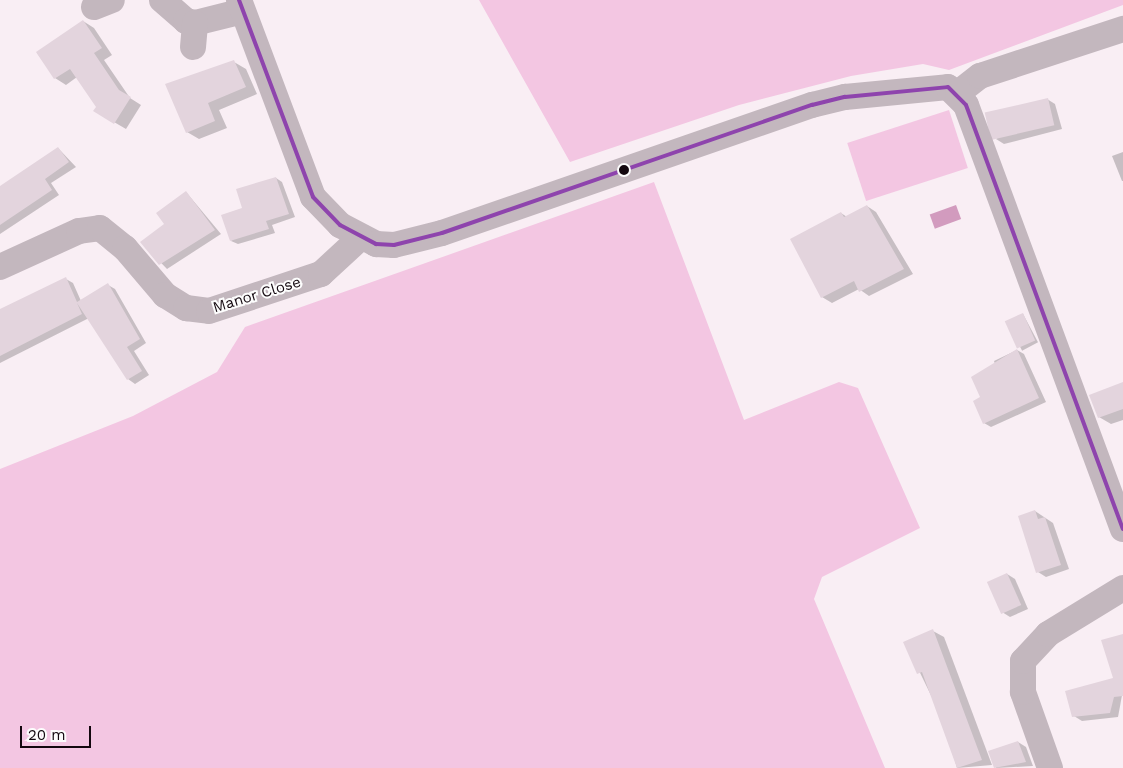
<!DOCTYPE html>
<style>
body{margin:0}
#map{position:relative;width:1123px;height:768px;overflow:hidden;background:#f9eef4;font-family:"Work Sans",sans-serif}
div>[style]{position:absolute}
.green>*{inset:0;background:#f3c6e2;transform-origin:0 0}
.water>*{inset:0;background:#d29bbe;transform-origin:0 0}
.shadow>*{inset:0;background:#0003;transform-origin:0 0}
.building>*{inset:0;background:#e3d4dd;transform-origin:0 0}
.minor>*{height:26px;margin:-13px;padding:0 13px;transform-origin:13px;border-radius:13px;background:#c3b7be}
.bus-1>*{height:4px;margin:-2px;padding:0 2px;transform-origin:2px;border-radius:2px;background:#8e44ad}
.dots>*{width:14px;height:14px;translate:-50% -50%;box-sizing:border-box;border:2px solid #fdfdfd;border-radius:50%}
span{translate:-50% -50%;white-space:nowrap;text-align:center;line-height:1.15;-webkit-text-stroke:4px #fdfdfd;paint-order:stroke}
.street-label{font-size:15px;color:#13080f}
.scale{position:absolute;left:20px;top:726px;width:71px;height:22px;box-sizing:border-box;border:2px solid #13080f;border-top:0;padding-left:6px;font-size:15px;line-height:18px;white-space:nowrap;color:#13080f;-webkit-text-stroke:4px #fdfdfd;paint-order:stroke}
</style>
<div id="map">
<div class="green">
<i style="clip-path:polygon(479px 0,1123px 0,1123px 5px,949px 70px,923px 64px,851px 76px,739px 105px,570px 162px)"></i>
<i style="left:949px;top:110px;width:61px;height:107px;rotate:72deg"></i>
<i style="clip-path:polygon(654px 182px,744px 420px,839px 382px,858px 388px,920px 528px,822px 577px,814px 599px,885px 768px,0 768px,0 469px,133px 416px,217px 372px,245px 327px)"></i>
</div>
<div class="water">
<i style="left:956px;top:205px;width:15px;height:28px;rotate:70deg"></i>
</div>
<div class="shadow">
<i style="clip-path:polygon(83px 21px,94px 28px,112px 55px,104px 60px,130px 98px,141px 105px,126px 129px,95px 111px,98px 107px,77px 77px,66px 85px,55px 78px,37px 53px)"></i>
<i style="clip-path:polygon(234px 62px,246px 69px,257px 94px,219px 110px,227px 128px,199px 139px,187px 132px)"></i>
<i style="clip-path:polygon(1047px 99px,1055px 104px,1062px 129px,1004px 144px,996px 139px)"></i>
<i style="clip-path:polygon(58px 148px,76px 167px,51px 183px,59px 195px,0 234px,0 188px)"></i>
<i style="clip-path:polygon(1123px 152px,1123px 181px,1122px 181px,1112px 156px)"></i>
<i style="clip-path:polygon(276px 178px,282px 182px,295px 217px,272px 225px,275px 233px,238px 244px,231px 241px)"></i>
<i style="clip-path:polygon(186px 192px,221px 234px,167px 269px,141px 242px,166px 225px)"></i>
<i style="clip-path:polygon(867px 206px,876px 212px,913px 274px,869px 296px,859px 289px,832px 303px,822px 297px,841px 213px,847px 217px)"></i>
<i style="clip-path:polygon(66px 279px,73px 283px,81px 301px,108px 285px,115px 289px,146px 343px,134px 351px,149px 375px,135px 384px,128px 379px,89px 318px,0 363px,0 312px)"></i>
<i style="left:1023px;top:314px;width:32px;height:18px;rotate:62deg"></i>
<i style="clip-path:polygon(1017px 350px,1024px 354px,1046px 402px,991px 427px,984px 423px,982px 398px,996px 367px,994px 361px)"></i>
<i style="clip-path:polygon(1123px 383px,1123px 420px,1111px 424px,1099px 417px)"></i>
<i style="clip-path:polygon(1035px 511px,1053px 523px,1069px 569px,1046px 577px,1038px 572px)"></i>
<i style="clip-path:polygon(1007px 574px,1015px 579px,1028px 609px,1010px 617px,1002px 612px)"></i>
<i style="clip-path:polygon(933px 631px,944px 637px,992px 765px,957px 768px,944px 722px,905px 642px)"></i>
<i style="clip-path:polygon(1123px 690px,1118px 717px,1082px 721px,1074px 716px)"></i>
<i style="clip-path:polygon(1018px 742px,1026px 747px,1033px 766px,996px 768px,990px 752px)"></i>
</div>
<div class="building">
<i style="clip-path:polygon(83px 20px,102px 48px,94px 53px,119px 90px,131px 97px,114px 124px,93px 111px,96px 107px,70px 69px,54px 79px,36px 52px)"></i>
<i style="clip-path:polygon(234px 60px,246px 87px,208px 103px,215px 121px,186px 133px,165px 84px)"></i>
<i style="left:1048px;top:98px;width:28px;height:65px;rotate:77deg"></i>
<i style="clip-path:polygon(58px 147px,69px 162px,45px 179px,52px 190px,0 225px,0 186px)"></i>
<i style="clip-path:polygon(276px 177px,289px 214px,266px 221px,269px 229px,230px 241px,221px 215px,242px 208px,236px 189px)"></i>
<i style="clip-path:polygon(186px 191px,215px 230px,159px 265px,140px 242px,164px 224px,156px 213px)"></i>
<i style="clip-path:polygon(867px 205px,904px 269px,859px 292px,854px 281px,821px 298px,790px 239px,841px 212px,844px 217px)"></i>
<i style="clip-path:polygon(66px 277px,77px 302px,108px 283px,140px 339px,127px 347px,142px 371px,127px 380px,77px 303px,82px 314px,0 356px,0 309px)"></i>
<i style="left:1023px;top:313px;width:30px;height:20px;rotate:66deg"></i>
<i style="clip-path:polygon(1017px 349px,1039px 398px,983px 424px,973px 401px,980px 397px,971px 377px)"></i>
<i style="clip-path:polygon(1123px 382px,1123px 409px,1098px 418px,1089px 395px)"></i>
<i style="clip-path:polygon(1035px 510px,1038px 519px,1045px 517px,1061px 565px,1036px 573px,1018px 516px)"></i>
<i style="left:1007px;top:573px;width:35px;height:22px;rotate:66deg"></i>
<i style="clip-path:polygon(933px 629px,982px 760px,957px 768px,922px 672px,917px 674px,903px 642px)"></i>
<i style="clip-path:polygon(1123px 634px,1123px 696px,1114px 697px,1110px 713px,1072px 717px,1065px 691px,1113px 678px,1101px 640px)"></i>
<i style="clip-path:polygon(1018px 741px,1026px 762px,994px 768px,988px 751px)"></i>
</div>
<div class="minor">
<i style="left:162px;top:0;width:32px;rotate:41deg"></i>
<i style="left:186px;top:21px;width:9px;rotate:13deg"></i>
<i style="left:195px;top:23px;width:49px;rotate:-14deg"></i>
<i style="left:239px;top:0;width:210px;rotate:69.4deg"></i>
<i style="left:313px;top:197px;width:39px;rotate:46deg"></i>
<i style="left:340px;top:225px;width:41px;rotate:27.8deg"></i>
<i style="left:376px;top:244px;width:18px;rotate:3deg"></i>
<i style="left:394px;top:245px;width:49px;rotate:-14deg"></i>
<i style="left:442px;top:233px;width:392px;rotate:-19.1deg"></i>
<i style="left:812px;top:105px;width:34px;rotate:-14deg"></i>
<i style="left:845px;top:97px;width:103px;rotate:-5.5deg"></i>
<i style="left:948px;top:87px;width:25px;rotate:45deg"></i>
<i style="left:966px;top:105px;width:452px;rotate:69.7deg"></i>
<i style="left:94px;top:7px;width:19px;rotate:-21deg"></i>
<i style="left:193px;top:47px;width:24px;rotate:-85deg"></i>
<i style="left:958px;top:93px;width:28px;rotate:-38deg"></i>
<i style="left:980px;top:76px;width:151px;rotate:-18.2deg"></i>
<i style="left:0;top:267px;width:87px;rotate:-24.5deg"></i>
<i style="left:79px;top:231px;width:21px;rotate:-8deg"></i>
<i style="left:100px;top:228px;width:32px;rotate:39deg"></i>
<i style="left:125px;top:248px;width:62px;rotate:49.6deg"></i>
<i style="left:165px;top:295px;width:25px;rotate:32deg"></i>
<i style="left:186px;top:308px;width:23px;rotate:7deg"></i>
<i style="left:209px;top:311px;width:118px;rotate:-18.3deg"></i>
<i style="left:321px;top:274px;width:53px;rotate:-42.7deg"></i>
<i style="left:1050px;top:768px;width:81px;rotate:-109.6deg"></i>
<i style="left:1023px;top:692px;width:31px;rotate:-90deg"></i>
<i style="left:1023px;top:661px;width:37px;rotate:-47deg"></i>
<i style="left:1048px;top:634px;width:88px;rotate:-31.5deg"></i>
</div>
<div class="bus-1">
<i style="left:239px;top:0;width:210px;rotate:69.4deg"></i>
<i style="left:313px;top:197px;width:39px;rotate:46deg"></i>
<i style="left:340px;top:225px;width:41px;rotate:27.8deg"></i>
<i style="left:376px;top:244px;width:18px;rotate:3deg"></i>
<i style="left:394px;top:245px;width:49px;rotate:-14deg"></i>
<i style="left:442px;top:233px;width:392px;rotate:-19.1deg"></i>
<i style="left:812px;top:105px;width:34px;rotate:-14deg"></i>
<i style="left:845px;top:97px;width:103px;rotate:-5.5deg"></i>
<i style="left:948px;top:87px;width:25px;rotate:45deg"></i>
<i style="left:966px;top:105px;width:452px;rotate:69.7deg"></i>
</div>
<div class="dots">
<i style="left:624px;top:170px;background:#13080f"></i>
</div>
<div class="street-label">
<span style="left:257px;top:295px;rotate:-17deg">Manor Close</span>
</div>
<div class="scale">20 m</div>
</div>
